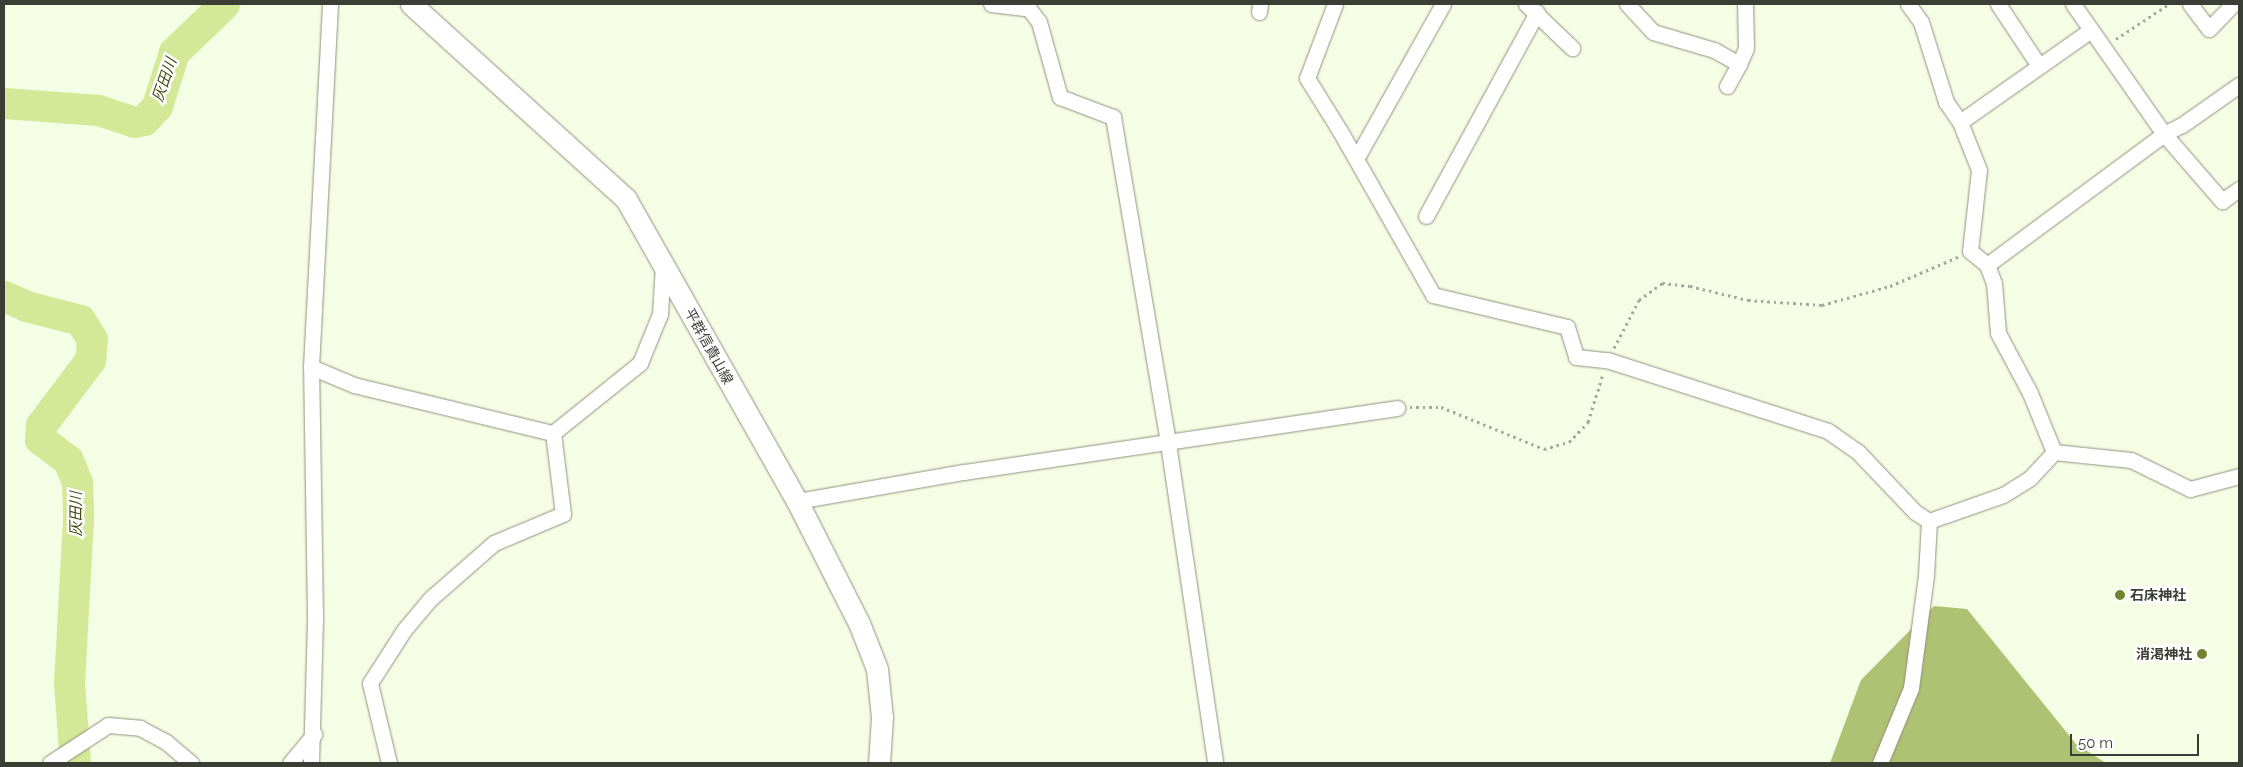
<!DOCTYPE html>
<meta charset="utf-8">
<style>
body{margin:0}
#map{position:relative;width:2243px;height:767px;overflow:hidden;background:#f6fde5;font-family:Raleway,"Noto Sans JP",sans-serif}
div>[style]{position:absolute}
.forest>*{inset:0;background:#afc274}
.river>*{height:31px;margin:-15.5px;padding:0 15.5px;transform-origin:15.5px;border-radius:15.5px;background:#d4e898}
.path>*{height:3px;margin-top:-1.5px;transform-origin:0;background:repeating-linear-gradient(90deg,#a4a998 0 2.5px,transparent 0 6.5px)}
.roads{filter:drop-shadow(0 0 1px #8d937e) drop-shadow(0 0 1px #8d937e)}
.street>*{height:15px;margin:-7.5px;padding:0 7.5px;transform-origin:7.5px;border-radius:7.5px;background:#fff}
.secondary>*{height:21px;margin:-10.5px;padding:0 10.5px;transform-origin:10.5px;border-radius:10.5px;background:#fff}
.dots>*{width:14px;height:14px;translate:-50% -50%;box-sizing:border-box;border:2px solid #fff;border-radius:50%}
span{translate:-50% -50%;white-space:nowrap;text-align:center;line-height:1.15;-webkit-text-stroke:5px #fff;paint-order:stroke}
.street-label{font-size:14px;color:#3b3e35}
.poi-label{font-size:14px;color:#3b3e35;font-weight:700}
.left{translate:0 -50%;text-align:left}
.right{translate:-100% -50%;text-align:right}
.water-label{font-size:15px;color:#3c470c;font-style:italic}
.frame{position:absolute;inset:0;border:5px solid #3b3e35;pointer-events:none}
.scale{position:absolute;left:2070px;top:734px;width:129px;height:22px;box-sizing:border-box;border:2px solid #3b3e35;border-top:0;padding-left:6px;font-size:15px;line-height:18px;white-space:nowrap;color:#3b3e35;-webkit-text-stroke:4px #fff;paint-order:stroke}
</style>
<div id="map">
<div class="forest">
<i style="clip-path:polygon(1934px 606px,1967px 609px,2076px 744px,2106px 763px,1830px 763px,1861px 680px)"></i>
</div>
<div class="river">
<i style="left:4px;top:103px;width:94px;rotate:4.3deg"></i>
<i style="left:98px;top:110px;width:38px;rotate:18deg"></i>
<i style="left:134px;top:122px;width:10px;rotate:-11deg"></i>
<i style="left:144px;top:120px;width:19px;rotate:-47deg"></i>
<i style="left:157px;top:106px;width:57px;rotate:-72.5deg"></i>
<i style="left:174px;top:52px;width:69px;rotate:-43.8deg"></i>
<i style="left:4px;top:296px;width:24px;rotate:24deg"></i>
<i style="left:26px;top:306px;width:56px;rotate:14.5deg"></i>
<i style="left:80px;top:320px;width:22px;rotate:58deg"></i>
<i style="left:92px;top:339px;width:21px;rotate:95deg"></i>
<i style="left:90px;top:360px;width:81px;rotate:127deg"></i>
<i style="left:41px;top:425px;width:14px;rotate:94deg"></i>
<i style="left:40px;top:439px;width:35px;rotate:37deg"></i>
<i style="left:68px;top:460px;width:24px;rotate:68deg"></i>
<i style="left:77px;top:482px;width:36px;rotate:88deg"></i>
<i style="left:78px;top:518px;width:165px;rotate:93.1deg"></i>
<i style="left:69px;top:683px;width:80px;rotate:85.7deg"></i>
</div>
<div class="path">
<i style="left:2116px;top:39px;width:64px;rotate:-33.4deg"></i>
<i style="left:1614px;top:348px;width:54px;rotate:-62.5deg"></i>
<i style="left:1639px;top:300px;width:29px;rotate:-36deg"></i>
<i style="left:1662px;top:283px;width:28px;rotate:6deg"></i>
<i style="left:1690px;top:286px;width:60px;rotate:13.6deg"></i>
<i style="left:1748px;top:300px;width:74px;rotate:3.9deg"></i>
<i style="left:1822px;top:305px;width:71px;rotate:-15.6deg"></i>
<i style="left:1890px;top:286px;width:74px;rotate:-23.1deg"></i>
<i style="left:1410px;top:407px;width:31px"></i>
<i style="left:1441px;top:407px;width:111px;rotate:22.2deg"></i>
<i style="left:1544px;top:449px;width:26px;rotate:-16deg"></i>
<i style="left:1569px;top:442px;width:28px;rotate:-46deg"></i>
<i style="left:1588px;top:422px;width:50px;rotate:-72.6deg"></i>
</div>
<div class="roads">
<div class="street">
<i style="left:991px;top:4px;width:38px;rotate:7deg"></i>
<i style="left:1029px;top:9px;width:16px;rotate:52deg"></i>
<i style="left:1039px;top:22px;width:78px;rotate:74.4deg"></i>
<i style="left:1060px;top:97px;width:57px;rotate:20.7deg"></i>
<i style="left:1113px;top:117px;width:331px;rotate:80.4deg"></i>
<i style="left:1168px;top:443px;width:323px;rotate:81.6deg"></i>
<i style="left:1335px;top:4px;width:79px;rotate:110.7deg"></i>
<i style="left:1307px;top:78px;width:62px;rotate:58.1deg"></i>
<i style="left:1340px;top:131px;width:189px;rotate:60.4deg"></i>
<i style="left:1433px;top:295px;width:138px;rotate:13.4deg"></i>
<i style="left:1567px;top:327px;width:31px;rotate:73deg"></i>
<i style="left:1576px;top:357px;width:31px;rotate:6deg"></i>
<i style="left:1607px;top:360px;width:232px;rotate:17.8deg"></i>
<i style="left:1828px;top:431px;width:35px;rotate:35deg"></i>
<i style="left:1857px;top:451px;width:84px;rotate:46.4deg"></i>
<i style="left:1915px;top:512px;width:17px;rotate:33deg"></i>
<i style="left:1526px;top:4px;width:64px;rotate:43.7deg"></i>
<i style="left:1627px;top:4px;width:38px;rotate:47deg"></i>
<i style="left:1653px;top:32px;width:64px;rotate:16.4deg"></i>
<i style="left:1714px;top:50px;width:29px;rotate:29deg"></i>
<i style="left:1739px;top:64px;width:17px;rotate:-66deg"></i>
<i style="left:1746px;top:48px;width:44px;rotate:-91.3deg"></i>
<i style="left:1908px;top:4px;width:22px;rotate:54deg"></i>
<i style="left:1921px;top:22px;width:84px;rotate:72.6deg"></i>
<i style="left:1946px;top:102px;width:24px;rotate:55deg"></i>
<i style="left:1960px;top:122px;width:52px;rotate:68.4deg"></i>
<i style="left:1979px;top:170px;width:81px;rotate:96.3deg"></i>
<i style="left:1970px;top:251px;width:22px;rotate:39deg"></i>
<i style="left:1987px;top:265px;width:19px;rotate:69deg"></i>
<i style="left:1994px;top:283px;width:50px;rotate:85.4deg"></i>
<i style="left:1998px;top:333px;width:68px;rotate:61.9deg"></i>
<i style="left:2030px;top:393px;width:64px;rotate:67.9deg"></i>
<i style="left:1998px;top:4px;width:74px;rotate:56.5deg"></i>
<i style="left:2073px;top:4px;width:159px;rotate:55deg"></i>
<i style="left:2164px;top:134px;width:89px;rotate:49.1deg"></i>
<i style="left:2222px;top:201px;width:21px;rotate:-35deg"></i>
<i style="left:2190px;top:4px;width:31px;rotate:53deg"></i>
<i style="left:2209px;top:29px;width:35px;rotate:-46deg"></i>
<i style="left:1259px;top:12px;width:8px;rotate:-83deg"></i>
<i style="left:1727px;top:86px;width:25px;rotate:-61deg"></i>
<i style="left:1960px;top:122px;width:160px;rotate:-35.1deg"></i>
<i style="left:1356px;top:159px;width:178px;rotate:-60.7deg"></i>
<i style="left:1426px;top:216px;width:232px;rotate:-61.4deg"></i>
<i style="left:1987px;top:265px;width:220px;rotate:-36.5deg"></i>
<i style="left:2164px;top:134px;width:20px;rotate:-27deg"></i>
<i style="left:2182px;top:125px;width:70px;rotate:-35.1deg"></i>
<i style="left:311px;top:367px;width:47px;rotate:22.7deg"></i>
<i style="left:354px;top:385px;width:205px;rotate:13.6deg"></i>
<i style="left:553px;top:433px;width:112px;rotate:-38.8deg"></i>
<i style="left:640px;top:363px;width:53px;rotate:-67.8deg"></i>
<i style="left:660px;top:314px;width:49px;rotate:-86.5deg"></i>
<i style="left:2054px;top:452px;width:77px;rotate:5.9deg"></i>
<i style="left:2131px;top:460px;width:66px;rotate:26.2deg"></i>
<i style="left:2190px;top:489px;width:51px;rotate:-14.9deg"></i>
<i style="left:797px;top:501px;width:169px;rotate:-9.9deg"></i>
<i style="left:964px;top:472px;width:438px;rotate:-8.4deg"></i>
<i style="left:1929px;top:521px;width:78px;rotate:-19.4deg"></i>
<i style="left:2003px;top:495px;width:32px;rotate:-32deg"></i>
<i style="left:2030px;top:478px;width:35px;rotate:-47deg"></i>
<i style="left:50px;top:763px;width:69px;rotate:-33.2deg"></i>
<i style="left:108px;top:725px;width:32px;rotate:5deg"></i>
<i style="left:140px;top:728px;width:30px;rotate:28deg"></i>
<i style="left:166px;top:742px;width:33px;rotate:40deg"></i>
<i style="left:290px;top:763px;width:38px;rotate:-50deg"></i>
<i style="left:311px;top:763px;width:147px;rotate:-88.4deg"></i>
<i style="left:315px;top:616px;width:249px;rotate:-90.9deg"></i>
<i style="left:311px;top:367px;width:363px;rotate:-87deg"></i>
<i style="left:389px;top:763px;width:82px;rotate:-103.4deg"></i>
<i style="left:370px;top:683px;width:63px;rotate:-57.3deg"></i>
<i style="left:404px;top:630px;width:40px;rotate:-50deg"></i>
<i style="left:430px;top:599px;width:85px;rotate:-41.2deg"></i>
<i style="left:494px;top:543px;width:75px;rotate:-22.8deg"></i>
<i style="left:563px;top:514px;width:82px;rotate:-97deg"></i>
<i style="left:1880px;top:763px;width:81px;rotate:-67.5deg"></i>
<i style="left:1911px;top:688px;width:114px;rotate:-82.4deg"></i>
<i style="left:1926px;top:575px;width:54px;rotate:-86.8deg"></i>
</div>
<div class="secondary">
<i style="left:411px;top:4px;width:290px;rotate:42.2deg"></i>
<i style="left:626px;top:199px;width:347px;rotate:60.5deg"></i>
<i style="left:797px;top:501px;width:137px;rotate:63.1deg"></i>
<i style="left:859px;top:623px;width:49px;rotate:68.6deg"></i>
<i style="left:877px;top:669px;width:48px;rotate:84.1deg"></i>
<i style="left:882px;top:717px;width:46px;rotate:93.7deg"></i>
</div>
</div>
<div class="dots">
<i style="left:2120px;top:595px;background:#728332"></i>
<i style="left:2202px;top:654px;background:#728332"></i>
</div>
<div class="street-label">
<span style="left:709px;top:346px;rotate:61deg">平群信貴山線</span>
</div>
<div class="poi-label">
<span class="left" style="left:2130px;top:595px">石床神社</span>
<span class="right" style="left:2192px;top:654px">消渇神社</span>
</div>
<div class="water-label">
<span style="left:165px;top:80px;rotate:-71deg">灰田川</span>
<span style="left:77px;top:514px;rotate:-90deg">灰田川</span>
</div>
<div class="frame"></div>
<div class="scale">50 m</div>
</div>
